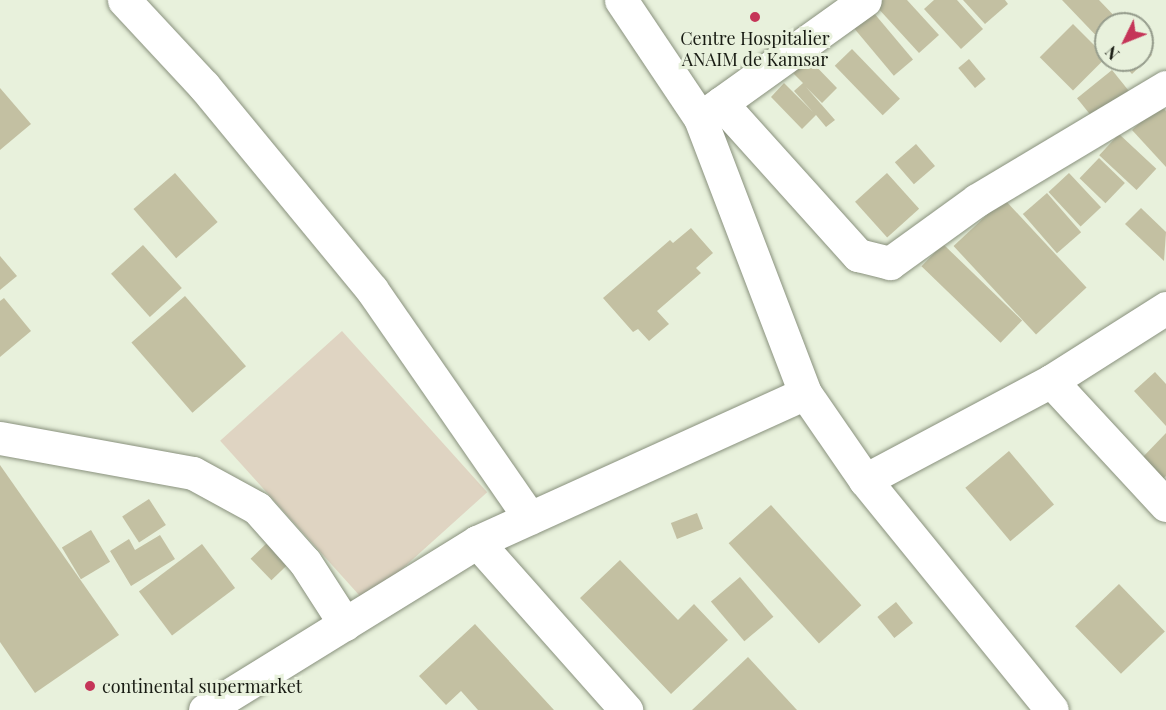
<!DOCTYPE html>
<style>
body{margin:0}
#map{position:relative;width:1166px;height:710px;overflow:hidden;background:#e8f1dc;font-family:"Playfair Display",serif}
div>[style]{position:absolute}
.green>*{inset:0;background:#dfd4c2;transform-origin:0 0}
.building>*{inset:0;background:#c3c0a2;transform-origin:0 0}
.roads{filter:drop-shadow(0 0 2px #89917d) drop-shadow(0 0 2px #89917d)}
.minor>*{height:33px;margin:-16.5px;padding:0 16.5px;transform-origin:16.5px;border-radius:16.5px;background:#fff}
.dots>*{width:16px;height:16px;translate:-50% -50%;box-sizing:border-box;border:3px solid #e8f1dc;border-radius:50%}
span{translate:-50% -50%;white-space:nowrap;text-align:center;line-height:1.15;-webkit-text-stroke:6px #e8f1dc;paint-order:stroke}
.poi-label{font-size:18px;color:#191c14}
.left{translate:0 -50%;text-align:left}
.north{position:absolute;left:1094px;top:12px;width:60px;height:60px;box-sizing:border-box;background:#e8f1dc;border:2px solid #959c8c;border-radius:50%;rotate:227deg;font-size:16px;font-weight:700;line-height:24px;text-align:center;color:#191c14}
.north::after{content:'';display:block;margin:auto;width:21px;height:27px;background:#c53558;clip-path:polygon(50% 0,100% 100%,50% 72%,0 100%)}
</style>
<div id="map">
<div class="green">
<i style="left:342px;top:331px;width:217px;height:164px;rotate:48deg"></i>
</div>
<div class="building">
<i style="clip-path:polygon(883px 0,907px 0,939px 35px,919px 53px,876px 6px)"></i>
<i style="clip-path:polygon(934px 0,957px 0,983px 29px,961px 49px,924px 9px)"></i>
<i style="clip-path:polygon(963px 0,1005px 0,1008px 4px,985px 24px)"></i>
<i style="clip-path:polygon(1062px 0,1099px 0,1122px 24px,1106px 24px,1106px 46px)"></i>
<i style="left:868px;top:6px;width:70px;height:25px;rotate:50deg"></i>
<i style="left:1073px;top:24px;width:47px;height:47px;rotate:45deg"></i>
<i style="clip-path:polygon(1142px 45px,1152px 55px,1132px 74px,1119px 60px,1142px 60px)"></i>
<i style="left:852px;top:49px;width:69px;height:24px;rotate:46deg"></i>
<i style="clip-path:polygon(808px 58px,837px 88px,822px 103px,806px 87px,835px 120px,826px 127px,816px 115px,802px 129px,771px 97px,784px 83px,813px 112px,794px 91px,803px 83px,793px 73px)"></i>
<i style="left:969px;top:59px;width:26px;height:14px;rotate:50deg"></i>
<i style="left:1112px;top:70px;width:33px;height:45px;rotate:51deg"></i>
<i style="clip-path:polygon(0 88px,31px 124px,0 150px)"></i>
<i style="clip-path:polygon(1160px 104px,1166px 111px,1166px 167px,1132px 130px)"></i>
<i style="left:1119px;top:134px;width:51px;height:29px;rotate:43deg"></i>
<i style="left:916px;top:144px;width:29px;height:28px;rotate:49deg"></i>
<i style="left:1099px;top:158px;width:36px;height:28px;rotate:44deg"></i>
<i style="left:175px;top:173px;width:65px;height:55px;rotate:49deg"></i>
<i style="left:887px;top:173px;width:48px;height:43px;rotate:48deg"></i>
<i style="left:1069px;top:173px;width:47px;height:28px;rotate:47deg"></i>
<i style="left:1047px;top:193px;width:52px;height:32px;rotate:49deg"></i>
<i style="left:1004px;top:199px;width:121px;height:69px;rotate:47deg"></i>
<i style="clip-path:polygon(1141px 208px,1166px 232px,1164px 261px,1125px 224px)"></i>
<i style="clip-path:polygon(691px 228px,713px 253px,696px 268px,701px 273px,657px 311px,669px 324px,649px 341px,638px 329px,633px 332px,603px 298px,670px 240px,673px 243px)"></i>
<i style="left:943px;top:244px;width:110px;height:31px;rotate:44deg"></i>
<i style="left:143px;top:245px;width:58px;height:43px;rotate:48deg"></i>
<i style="clip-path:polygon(0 256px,17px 276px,0 290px)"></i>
<i style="left:185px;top:296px;width:93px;height:71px;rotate:49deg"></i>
<i style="clip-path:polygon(4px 298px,31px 331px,0 357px,0 301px)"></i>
<i style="clip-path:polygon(1155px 372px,1166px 384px,1166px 426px,1134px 391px)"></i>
<i style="clip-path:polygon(1166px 433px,1166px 476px,1161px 481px,1140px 460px)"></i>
<i style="left:1009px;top:451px;width:70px;height:57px;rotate:50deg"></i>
<i style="clip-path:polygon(0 465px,119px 635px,35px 693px,0 642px)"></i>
<i style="left:149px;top:499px;width:31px;height:32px;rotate:57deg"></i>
<i style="left:771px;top:505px;width:135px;height:57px;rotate:48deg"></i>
<i style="left:697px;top:513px;width:17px;height:28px;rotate:69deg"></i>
<i style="left:91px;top:530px;width:37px;height:34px;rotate:59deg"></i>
<i style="clip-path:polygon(160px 535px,175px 559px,131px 586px,110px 551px,129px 539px,135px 550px)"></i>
<i style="left:270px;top:540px;width:30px;height:27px;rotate:46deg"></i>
<i style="left:202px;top:544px;width:55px;height:79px;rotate:53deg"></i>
<i style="clip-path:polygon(620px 560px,678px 620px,694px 604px,728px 640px,671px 694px,580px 598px)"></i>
<i style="left:740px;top:577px;width:52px;height:38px;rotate:50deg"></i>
<i style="left:1119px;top:584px;width:66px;height:61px;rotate:46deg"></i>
<i style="left:896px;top:602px;width:27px;height:24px;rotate:51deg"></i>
<i style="clip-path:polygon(475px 624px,554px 710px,478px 710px,461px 691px,446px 705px,419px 676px)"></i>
<i style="clip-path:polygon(748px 657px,797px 710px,692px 710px)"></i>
</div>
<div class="roads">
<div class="minor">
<i style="left:124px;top:0;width:117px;rotate:47.1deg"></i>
<i style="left:204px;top:86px;width:264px;rotate:50.5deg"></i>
<i style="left:372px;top:290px;width:277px;rotate:55.3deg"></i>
<i style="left:621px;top:0;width:142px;rotate:56.2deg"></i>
<i style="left:700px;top:118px;width:294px;rotate:69.1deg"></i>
<i style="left:805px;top:393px;width:106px;rotate:55.4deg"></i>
<i style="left:865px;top:480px;width:296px;rotate:50.9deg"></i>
<i style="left:721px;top:103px;width:205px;rotate:48deg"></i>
<i style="left:858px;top:255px;width:33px;rotate:14deg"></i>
<i style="left:890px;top:263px;width:107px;rotate:-35.9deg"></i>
<i style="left:977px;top:200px;width:220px;rotate:-30.9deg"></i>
<i style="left:703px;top:116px;width:199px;rotate:-35.6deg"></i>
<i style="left:1051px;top:381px;width:169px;rotate:47.2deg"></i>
<i style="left:0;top:438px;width:196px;rotate:10.3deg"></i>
<i style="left:193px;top:473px;width:73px;rotate:28.7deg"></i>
<i style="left:257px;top:508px;width:72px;rotate:48.4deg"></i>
<i style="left:305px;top:562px;width:74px;rotate:57.2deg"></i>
<i style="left:865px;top:480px;width:211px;rotate:-28deg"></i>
<i style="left:1051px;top:381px;width:136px;rotate:-32.4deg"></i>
<i style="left:477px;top:542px;width:225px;rotate:48.4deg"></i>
<i style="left:205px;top:710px;width:320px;rotate:-31.7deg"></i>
<i style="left:477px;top:542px;width:360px;rotate:-24.4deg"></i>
</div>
</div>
<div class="dots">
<i style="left:755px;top:17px;background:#c53558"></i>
<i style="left:90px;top:686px;background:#c53558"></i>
</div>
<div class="poi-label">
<span style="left:755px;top:49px">Centre Hospitalier<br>ANAIM de Kamsar</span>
<span class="left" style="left:102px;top:686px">continental supermarket</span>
</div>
<div class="north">N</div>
</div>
